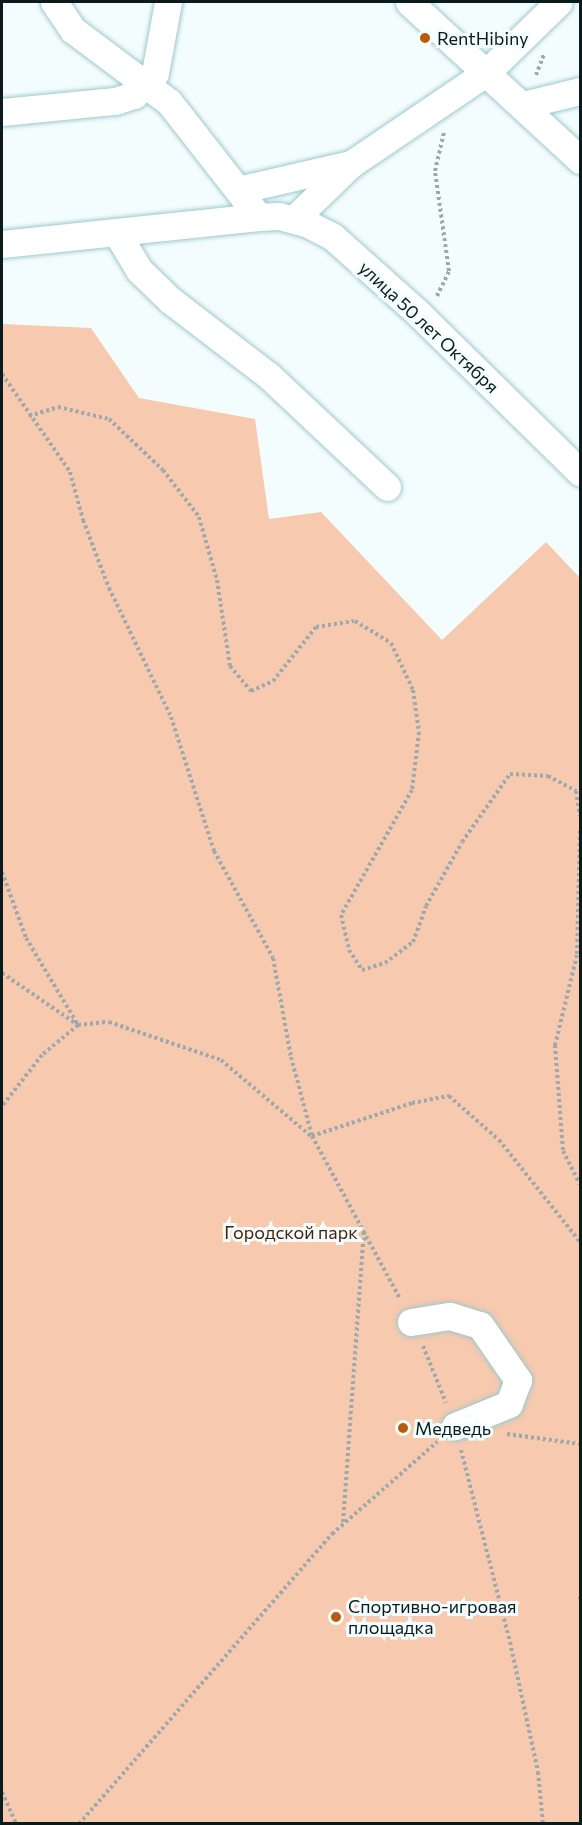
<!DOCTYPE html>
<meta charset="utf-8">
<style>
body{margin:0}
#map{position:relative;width:582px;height:1825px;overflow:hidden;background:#f4fdfe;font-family:Commissioner,sans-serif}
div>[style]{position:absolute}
.green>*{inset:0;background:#f7c9ae}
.path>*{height:4px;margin-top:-2px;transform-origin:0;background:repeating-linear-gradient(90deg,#9da9ab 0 3px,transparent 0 6px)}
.roads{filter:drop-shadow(0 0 2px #9ec9ce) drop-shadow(0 0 2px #9ec9ce)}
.minor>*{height:27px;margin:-13.5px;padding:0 13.5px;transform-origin:13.5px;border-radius:13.5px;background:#fff}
.dots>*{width:16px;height:16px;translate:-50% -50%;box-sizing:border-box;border:3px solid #f4fdfe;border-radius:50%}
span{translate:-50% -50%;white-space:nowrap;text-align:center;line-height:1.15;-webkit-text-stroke:6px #f4fdfe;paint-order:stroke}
.poi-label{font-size:18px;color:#0a1b1d}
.left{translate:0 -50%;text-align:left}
.street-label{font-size:18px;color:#0a1b1d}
.park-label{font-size:18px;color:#461f04}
.frame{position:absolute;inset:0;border:3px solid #0a1b1d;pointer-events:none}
</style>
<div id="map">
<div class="green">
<i style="clip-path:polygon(2px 324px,91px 328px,139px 398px,255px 419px,269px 519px,321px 512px,442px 640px,546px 542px,580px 578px,580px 1823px,2px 1824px)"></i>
</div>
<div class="path">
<i style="left:536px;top:75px;width:22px;rotate:-69deg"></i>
<i style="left:437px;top:296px;width:28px;rotate:-64deg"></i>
<i style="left:449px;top:271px;width:101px;rotate:-98deg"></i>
<i style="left:435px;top:171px;width:40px;rotate:-77deg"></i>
<i style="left:2px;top:374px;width:119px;rotate:55.2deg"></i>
<i style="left:70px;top:472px;width:50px;rotate:74.8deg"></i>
<i style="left:83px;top:520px;width:73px;rotate:69.1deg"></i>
<i style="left:109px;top:588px;width:143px;rotate:64.3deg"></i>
<i style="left:171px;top:717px;width:141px;rotate:72.2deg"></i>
<i style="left:214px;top:851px;width:122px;rotate:61.1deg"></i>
<i style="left:273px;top:958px;width:101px;rotate:79.7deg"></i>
<i style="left:291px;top:1057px;width:82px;rotate:75.1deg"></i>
<i style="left:312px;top:1136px;width:185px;rotate:61.6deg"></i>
<i style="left:29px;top:416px;width:30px;rotate:-17deg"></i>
<i style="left:58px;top:407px;width:52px;rotate:13.2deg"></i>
<i style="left:109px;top:419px;width:74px;rotate:43.4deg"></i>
<i style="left:163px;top:470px;width:59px;rotate:52.5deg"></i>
<i style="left:199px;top:517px;width:66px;rotate:74.1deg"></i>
<i style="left:217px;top:580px;width:87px;rotate:81.4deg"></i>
<i style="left:230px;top:666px;width:33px;rotate:50deg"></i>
<i style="left:251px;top:691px;width:24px;rotate:-24deg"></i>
<i style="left:273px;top:681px;width:69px;rotate:-51.5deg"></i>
<i style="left:316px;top:627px;width:39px;rotate:-9deg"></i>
<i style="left:355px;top:621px;width:42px;rotate:31.4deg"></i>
<i style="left:391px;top:643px;width:52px;rotate:64.9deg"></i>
<i style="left:413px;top:690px;width:42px;rotate:81.9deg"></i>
<i style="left:419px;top:732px;width:58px;rotate:96.9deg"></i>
<i style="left:412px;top:790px;width:144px;rotate:119.6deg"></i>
<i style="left:341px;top:915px;width:36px;rotate:77deg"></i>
<i style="left:349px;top:950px;width:24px;rotate:57deg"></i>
<i style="left:362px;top:970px;width:24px;rotate:-17deg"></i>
<i style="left:385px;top:963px;width:35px;rotate:-37deg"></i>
<i style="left:413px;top:942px;width:38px;rotate:-70deg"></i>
<i style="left:426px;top:906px;width:73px;rotate:-60.6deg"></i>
<i style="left:462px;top:842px;width:83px;rotate:-54.8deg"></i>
<i style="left:510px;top:774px;width:38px;rotate:3deg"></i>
<i style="left:548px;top:776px;width:32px;rotate:28deg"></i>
<i style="left:576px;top:791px;width:25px;rotate:81deg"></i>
<i style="left:580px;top:831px;width:124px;rotate:91.4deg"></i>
<i style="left:577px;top:955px;width:93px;rotate:103.7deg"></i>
<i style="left:555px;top:1045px;width:106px;rotate:85.7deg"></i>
<i style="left:563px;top:1151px;width:37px;rotate:63deg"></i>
<i style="left:2px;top:872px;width:70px;rotate:70deg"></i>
<i style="left:26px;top:938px;width:101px;rotate:59.1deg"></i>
<i style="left:78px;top:1025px;width:31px;rotate:-6deg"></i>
<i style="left:109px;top:1022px;width:118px;rotate:18.7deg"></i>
<i style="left:221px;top:1060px;width:118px;rotate:40.2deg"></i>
<i style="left:2px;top:973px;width:92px;rotate:34.4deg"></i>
<i style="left:78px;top:1025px;width:47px;rotate:140.2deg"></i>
<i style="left:42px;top:1055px;width:65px;rotate:128.1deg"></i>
<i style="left:312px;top:1136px;width:105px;rotate:-18.3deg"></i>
<i style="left:412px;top:1103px;width:38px;rotate:-11deg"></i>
<i style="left:449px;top:1096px;width:67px;rotate:41.3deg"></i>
<i style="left:499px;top:1140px;width:130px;rotate:51.5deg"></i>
<i style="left:423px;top:1346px;width:61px;rotate:68deg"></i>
<i style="left:507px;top:1434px;width:74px;rotate:7.8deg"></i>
<i style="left:461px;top:1450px;width:198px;rotate:75.7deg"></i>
<i style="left:510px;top:1642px;width:133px;rotate:77.8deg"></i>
<i style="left:538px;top:1772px;width:52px;rotate:84.5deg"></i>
<i style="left:343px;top:1522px;width:291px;rotate:-85.9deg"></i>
<i style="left:580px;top:1597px;width:2px;rotate:90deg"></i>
<i style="left:2px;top:1792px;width:35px;rotate:66deg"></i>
<i style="left:79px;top:1824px;width:385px;rotate:-48.9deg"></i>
<i style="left:332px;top:1534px;width:140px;rotate:-41.2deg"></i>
</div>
<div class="roads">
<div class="minor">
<i style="left:54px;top:2px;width:34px;rotate:56deg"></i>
<i style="left:73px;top:30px;width:120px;rotate:36.9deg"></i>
<i style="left:169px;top:102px;width:146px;rotate:52deg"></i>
<i style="left:409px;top:2px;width:233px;rotate:42.7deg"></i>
<i style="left:523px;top:105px;width:59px;rotate:-13.8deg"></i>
<i style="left:2px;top:112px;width:114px;rotate:-5.6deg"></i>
<i style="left:115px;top:101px;width:20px;rotate:-18deg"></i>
<i style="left:134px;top:95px;width:30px;rotate:-46deg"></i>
<i style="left:155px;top:73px;width:72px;rotate:-79.6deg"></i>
<i style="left:238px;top:190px;width:116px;rotate:-13deg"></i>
<i style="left:294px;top:219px;width:79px;rotate:-44deg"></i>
<i style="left:351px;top:164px;width:164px;rotate:-34.1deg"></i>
<i style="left:487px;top:72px;width:100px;rotate:-44.2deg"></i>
<i style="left:117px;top:233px;width:43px;rotate:59.3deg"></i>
<i style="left:139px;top:270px;width:43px;rotate:44.1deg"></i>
<i style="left:170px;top:300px;width:125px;rotate:37.5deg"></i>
<i style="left:269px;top:376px;width:162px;rotate:43.2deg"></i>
<i style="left:2px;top:244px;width:258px;rotate:-6deg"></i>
<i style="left:259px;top:217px;width:20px;rotate:-3deg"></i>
<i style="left:279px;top:216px;width:28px;rotate:15deg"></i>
<i style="left:306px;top:223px;width:30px;rotate:27deg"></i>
<i style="left:333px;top:237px;width:115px;rotate:41.8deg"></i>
<i style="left:419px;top:314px;width:226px;rotate:44.5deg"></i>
<i style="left:411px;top:1322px;width:39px;rotate:-9deg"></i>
<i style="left:450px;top:1316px;width:31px;rotate:17deg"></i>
<i style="left:480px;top:1325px;width:67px;rotate:55.4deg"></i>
<i style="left:518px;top:1380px;width:26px;rotate:111deg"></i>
<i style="left:509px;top:1404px;width:58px;rotate:157.8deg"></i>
</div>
</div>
<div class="dots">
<i style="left:425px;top:38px;background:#b95b0d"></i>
<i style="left:403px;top:1428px;background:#b95b0d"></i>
<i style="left:336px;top:1617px;background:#b95b0d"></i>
</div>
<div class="poi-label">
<span class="left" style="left:437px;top:38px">RentHibiny</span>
<span class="left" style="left:415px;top:1428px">Медведь</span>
<span class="left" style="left:348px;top:1617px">Спортивно-игровая<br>площадка</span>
</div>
<div class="street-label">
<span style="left:429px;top:327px;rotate:43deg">улица 50 лет Октября</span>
</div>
<div class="park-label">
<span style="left:291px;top:1232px">Городской парк</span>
</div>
<div class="frame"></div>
</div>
